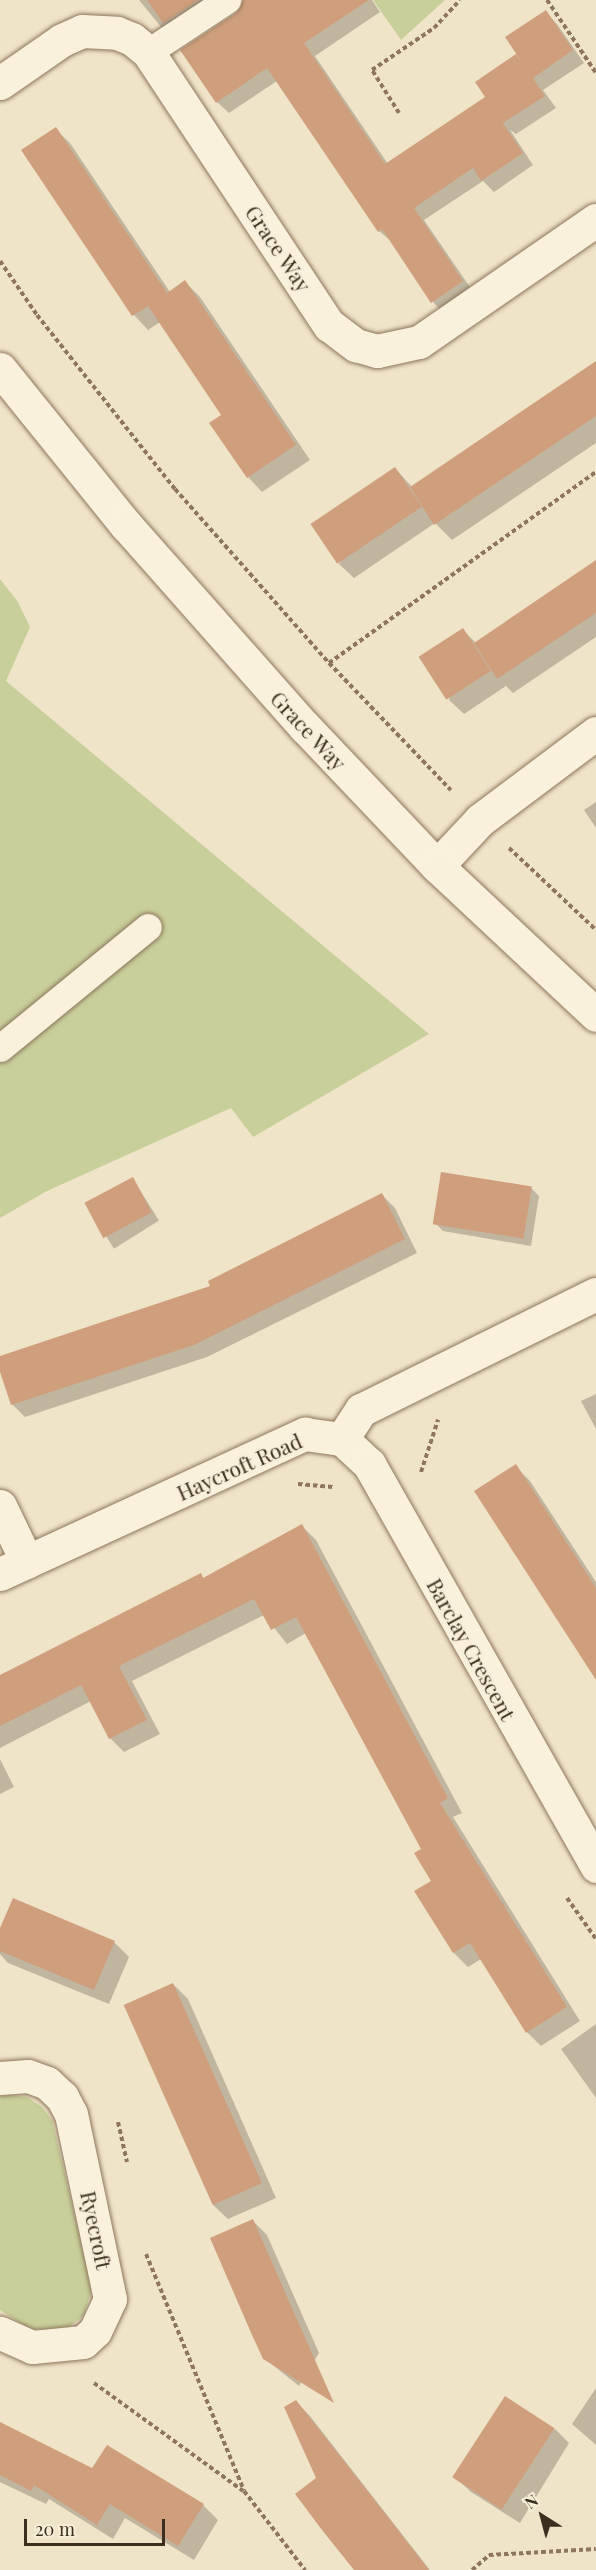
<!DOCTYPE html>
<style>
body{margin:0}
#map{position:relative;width:596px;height:2570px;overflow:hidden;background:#f0e4c8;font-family:"Playfair Display",serif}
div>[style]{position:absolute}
.green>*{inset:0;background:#c9cf9b}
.shadow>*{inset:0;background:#0003;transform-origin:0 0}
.building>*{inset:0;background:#cf9f7d;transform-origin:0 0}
.path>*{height:4px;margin-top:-2px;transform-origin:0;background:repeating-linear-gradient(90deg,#8d765c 0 4.5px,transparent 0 7.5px)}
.roads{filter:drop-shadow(0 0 2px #8d765c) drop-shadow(0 0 2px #8d765c)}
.service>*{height:27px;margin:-13.5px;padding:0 13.5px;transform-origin:13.5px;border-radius:13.5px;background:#faf1dc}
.minor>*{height:33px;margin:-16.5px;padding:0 16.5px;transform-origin:16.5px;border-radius:16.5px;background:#faf1dc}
.tertiary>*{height:33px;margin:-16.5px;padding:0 16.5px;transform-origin:16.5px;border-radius:16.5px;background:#faf1dc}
span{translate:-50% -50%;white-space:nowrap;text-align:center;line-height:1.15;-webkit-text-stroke:4.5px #f7eed8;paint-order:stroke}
.street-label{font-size:21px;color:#3d2e20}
.north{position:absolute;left:512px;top:2486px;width:60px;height:60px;-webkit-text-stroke:4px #f7eed8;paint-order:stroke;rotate:324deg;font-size:16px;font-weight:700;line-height:24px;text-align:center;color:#3d2e20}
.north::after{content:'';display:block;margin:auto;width:21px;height:27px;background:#3d2e20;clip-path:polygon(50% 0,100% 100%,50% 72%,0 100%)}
.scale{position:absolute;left:24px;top:2519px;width:141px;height:27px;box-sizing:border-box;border:3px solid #3d2e20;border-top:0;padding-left:8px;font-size:18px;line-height:21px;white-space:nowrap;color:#3d2e20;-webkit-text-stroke:4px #f7eed8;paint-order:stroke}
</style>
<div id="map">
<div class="green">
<i style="clip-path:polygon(373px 0,445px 0,401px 40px)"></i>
<i style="clip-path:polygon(0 579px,18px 602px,30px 627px,6px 681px,429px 1034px,253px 1137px,231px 1108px,47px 1191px,0 1218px)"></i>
<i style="clip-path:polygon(8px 2095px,27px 2097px,42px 2107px,52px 2120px,92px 2288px,84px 2315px,64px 2331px,30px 2329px,0 2310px,0 2097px)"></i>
</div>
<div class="shadow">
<i style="clip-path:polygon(139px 0,228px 0,162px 28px)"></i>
<i style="clip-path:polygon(244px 0,372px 0,380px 12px,315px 56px,388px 164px,488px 98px,516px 56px,521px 61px,546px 12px,557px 24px,584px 63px,543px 90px,556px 108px,516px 134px,510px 130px,533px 165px,494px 192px,483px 181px,424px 220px,474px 293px,444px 314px,433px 302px,392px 242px,379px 231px,277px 81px,229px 113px,217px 102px,237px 14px)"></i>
<i style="clip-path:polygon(55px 129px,70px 143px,170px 292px,185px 282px,200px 297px,310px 460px,262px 492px,248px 477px,223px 415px,160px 322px,148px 330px,134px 315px,23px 150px)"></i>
<i style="clip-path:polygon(596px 363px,596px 443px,452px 540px,435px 523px,354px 578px,339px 564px,395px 468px,412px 487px)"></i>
<i style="clip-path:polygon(596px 562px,596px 637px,513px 693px,506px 686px,464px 714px,449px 700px,463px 630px,476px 643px)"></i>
<i style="clip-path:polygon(596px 802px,596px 828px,584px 810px)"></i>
<i style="left:133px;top:1179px;width:49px;height:53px;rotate:58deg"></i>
<i style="clip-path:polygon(531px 1188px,539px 1196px,531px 1246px,443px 1231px,435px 1223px)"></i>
<i style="clip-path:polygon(382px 1195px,395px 1208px,417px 1253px,207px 1357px,25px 1417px,12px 1404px,0 1357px,213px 1287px)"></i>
<i style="clip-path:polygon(596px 1394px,596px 1429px,581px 1401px)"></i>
<i style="clip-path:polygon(515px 1466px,530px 1481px,596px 1582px,596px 1677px)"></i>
<i style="clip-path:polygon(302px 1526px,316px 1540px,462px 1813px,453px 1817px,580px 2021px,541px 2046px,527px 2032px,481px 1959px,468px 1967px,454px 1953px,416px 1892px,433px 1881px,423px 1849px,306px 1633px,287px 1644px,264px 1615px,132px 1681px,160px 1734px,124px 1752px,110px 1738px,91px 1701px,0 1748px,0 1676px,201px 1575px,204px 1579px)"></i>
<i style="clip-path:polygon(0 1759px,14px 1787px,0 1794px)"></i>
<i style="clip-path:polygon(13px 1900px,114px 1942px,129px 1957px,109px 2004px,8px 1963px,0 1954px,0 1932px)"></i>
<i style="clip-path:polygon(173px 1984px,188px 1999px,276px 2198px,228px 2219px,213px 2205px,125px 2005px)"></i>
<i style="clip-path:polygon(596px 2024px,596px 2098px,561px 2049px)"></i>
<i style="clip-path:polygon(252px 2220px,267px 2235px,319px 2353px,299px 2386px,264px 2358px)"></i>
<i style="clip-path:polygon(596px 2388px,596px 2445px,572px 2424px)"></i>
<i style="clip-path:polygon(296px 2402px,310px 2416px,430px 2570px,358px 2570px,318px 2479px)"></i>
<i style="clip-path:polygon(0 2424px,93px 2470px,203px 2505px,218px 2520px,194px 2560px,125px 2518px,113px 2539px,49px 2499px,46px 2504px,0 2482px)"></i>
<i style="clip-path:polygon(555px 2429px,569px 2443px,520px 2523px,471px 2492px,456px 2478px)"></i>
</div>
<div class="building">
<i style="clip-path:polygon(147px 0,198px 0,163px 23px)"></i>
<i style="clip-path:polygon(243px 0,369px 0,304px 43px,385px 164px,485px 97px,475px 82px,516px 54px,523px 64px,505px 37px,546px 10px,573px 50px,533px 78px,545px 96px,503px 123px,496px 113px,523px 153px,481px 181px,473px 168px,414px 208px,463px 281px,431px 303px,382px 229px,378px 232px,267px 68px,216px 103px,180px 50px,236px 13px)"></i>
<i style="clip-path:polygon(56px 127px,167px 293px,185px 280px,296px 445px,247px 478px,209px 423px,221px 415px,148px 306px,132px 316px,21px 150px)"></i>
<i style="clip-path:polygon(596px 361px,596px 416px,434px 525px,410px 487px)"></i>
<i style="left:395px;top:467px;width:48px;height:102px;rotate:56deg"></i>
<i style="clip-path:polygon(596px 560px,596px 613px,497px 679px,474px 643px)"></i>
<i style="left:463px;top:628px;width:51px;height:53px;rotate:57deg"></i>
<i style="left:441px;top:1172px;width:92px;height:53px;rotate:9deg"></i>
<i style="left:133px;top:1177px;width:40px;height:55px;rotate:62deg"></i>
<i style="clip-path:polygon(382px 1193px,405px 1239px,194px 1345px,11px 1405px,0 1372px,0 1356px,210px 1286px,208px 1281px)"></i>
<i style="clip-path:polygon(516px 1464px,596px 1588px,596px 1680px,474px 1491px)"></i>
<i style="clip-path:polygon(302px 1524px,448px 1798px,440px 1803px,567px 2007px,526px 2033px,470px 1943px,453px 1953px,414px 1891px,431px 1881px,414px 1853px,421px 1849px,296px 1617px,271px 1630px,254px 1599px,119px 1666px,147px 1720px,109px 1739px,81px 1685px,0 1726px,0 1675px,201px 1573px,203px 1578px)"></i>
<i style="clip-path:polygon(13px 1898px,115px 1941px,94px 1990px,0 1951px,0 1928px)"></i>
<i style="left:173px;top:1983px;width:219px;height:54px;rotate:66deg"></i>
<i style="clip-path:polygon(253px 2219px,288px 2299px,334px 2403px,263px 2359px,252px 2335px,210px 2238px)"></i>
<i style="left:505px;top:2396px;width:59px;height:97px;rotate:33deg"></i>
<i style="clip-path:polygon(296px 2400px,369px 2493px,429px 2570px,354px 2570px,322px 2530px,295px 2494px,316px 2478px,284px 2407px)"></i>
<i style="clip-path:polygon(0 2422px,92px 2468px,107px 2445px,204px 2504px,178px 2546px,110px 2504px,97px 2525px,34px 2485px,31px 2491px,0 2475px)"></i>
</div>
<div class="path">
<i style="left:547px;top:0;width:88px;rotate:56.1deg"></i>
<i style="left:399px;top:113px;width:51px;rotate:-122.1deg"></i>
<i style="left:372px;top:70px;width:75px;rotate:-34.1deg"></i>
<i style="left:434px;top:28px;width:38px;rotate:-47deg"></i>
<i style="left:0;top:261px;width:65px;rotate:55.6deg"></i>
<i style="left:37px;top:315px;width:222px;rotate:51.6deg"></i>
<i style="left:175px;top:489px;width:232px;rotate:48.5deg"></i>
<i style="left:329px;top:663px;width:176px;rotate:46.2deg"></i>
<i style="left:329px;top:663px;width:328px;rotate:-35.6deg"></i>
<i style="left:509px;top:848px;width:120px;rotate:43.3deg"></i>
<i style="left:421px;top:1472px;width:55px;rotate:-71.9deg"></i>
<i style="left:298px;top:1484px;width:35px;rotate:5deg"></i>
<i style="left:567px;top:1898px;width:50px;rotate:54.7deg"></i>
<i style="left:118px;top:2122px;width:41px;rotate:77.3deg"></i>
<i style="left:146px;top:2254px;width:256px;rotate:67.5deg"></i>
<i style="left:244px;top:2491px;width:100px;rotate:52.3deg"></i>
<i style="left:94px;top:2383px;width:184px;rotate:35.9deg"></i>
<i style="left:472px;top:2570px;width:23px;rotate:-41deg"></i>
<i style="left:489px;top:2555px;width:107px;rotate:-3.2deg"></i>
</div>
<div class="roads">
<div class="service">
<i style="left:148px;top:52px;width:95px;rotate:-33.4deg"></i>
<i style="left:0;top:1048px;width:191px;rotate:-39.3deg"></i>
</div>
<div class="minor">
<i style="left:0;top:83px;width:75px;rotate:-34.7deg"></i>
<i style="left:62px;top:40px;width:22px;rotate:-24deg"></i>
<i style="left:82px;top:31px;width:35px;rotate:3deg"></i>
<i style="left:117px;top:33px;width:16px;rotate:22deg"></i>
<i style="left:132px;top:39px;width:21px;rotate:39deg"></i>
<i style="left:148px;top:52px;width:328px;rotate:56.5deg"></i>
<i style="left:329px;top:325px;width:34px;rotate:37deg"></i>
<i style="left:356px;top:345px;width:22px;rotate:16deg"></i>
<i style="left:377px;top:351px;width:43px;rotate:-12.1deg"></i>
<i style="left:419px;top:342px;width:215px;rotate:-34.6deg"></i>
<i style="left:437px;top:866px;width:63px;rotate:-46.9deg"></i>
<i style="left:480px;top:820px;width:145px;rotate:-36.9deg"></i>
<i style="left:342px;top:1439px;width:37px;rotate:43deg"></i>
<i style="left:369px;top:1464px;width:462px;rotate:60.5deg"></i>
<i style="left:342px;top:1439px;width:35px;rotate:-57deg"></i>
<i style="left:361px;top:1410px;width:262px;rotate:-26.3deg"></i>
<i style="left:0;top:1506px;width:62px;rotate:64.3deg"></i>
<i style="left:0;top:1574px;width:336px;rotate:-24.7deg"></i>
<i style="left:305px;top:1434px;width:37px;rotate:8deg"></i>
<i style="left:0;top:2078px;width:28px;rotate:-4deg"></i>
<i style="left:28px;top:2076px;width:20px;rotate:20deg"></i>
<i style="left:47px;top:2083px;width:21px;rotate:43deg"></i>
<i style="left:62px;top:2097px;width:19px;rotate:62deg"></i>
<i style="left:71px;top:2114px;width:189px;rotate:78.1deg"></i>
<i style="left:110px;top:2299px;width:35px;rotate:115deg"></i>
<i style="left:95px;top:2331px;width:16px;rotate:137deg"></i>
<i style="left:83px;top:2342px;width:51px;rotate:174.4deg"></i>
<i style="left:32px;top:2347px;width:35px;rotate:-156deg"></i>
</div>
<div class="tertiary">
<i style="left:0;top:369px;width:201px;rotate:51.1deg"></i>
<i style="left:126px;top:525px;width:270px;rotate:48.5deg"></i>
<i style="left:305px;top:727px;width:192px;rotate:46.5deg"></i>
<i style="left:437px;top:866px;width:218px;rotate:43.1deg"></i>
</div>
</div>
<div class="street-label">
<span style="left:279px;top:248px;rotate:56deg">Grace Way</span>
<span style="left:309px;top:730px;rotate:47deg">Grace Way</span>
<span style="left:239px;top:1466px;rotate:-24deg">Haycroft Road</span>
<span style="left:472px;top:1649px;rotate:61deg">Barclay Crescent</span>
<span style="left:97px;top:2230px;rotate:78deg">Ryecroft</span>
</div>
<div class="north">N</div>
<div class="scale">20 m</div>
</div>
